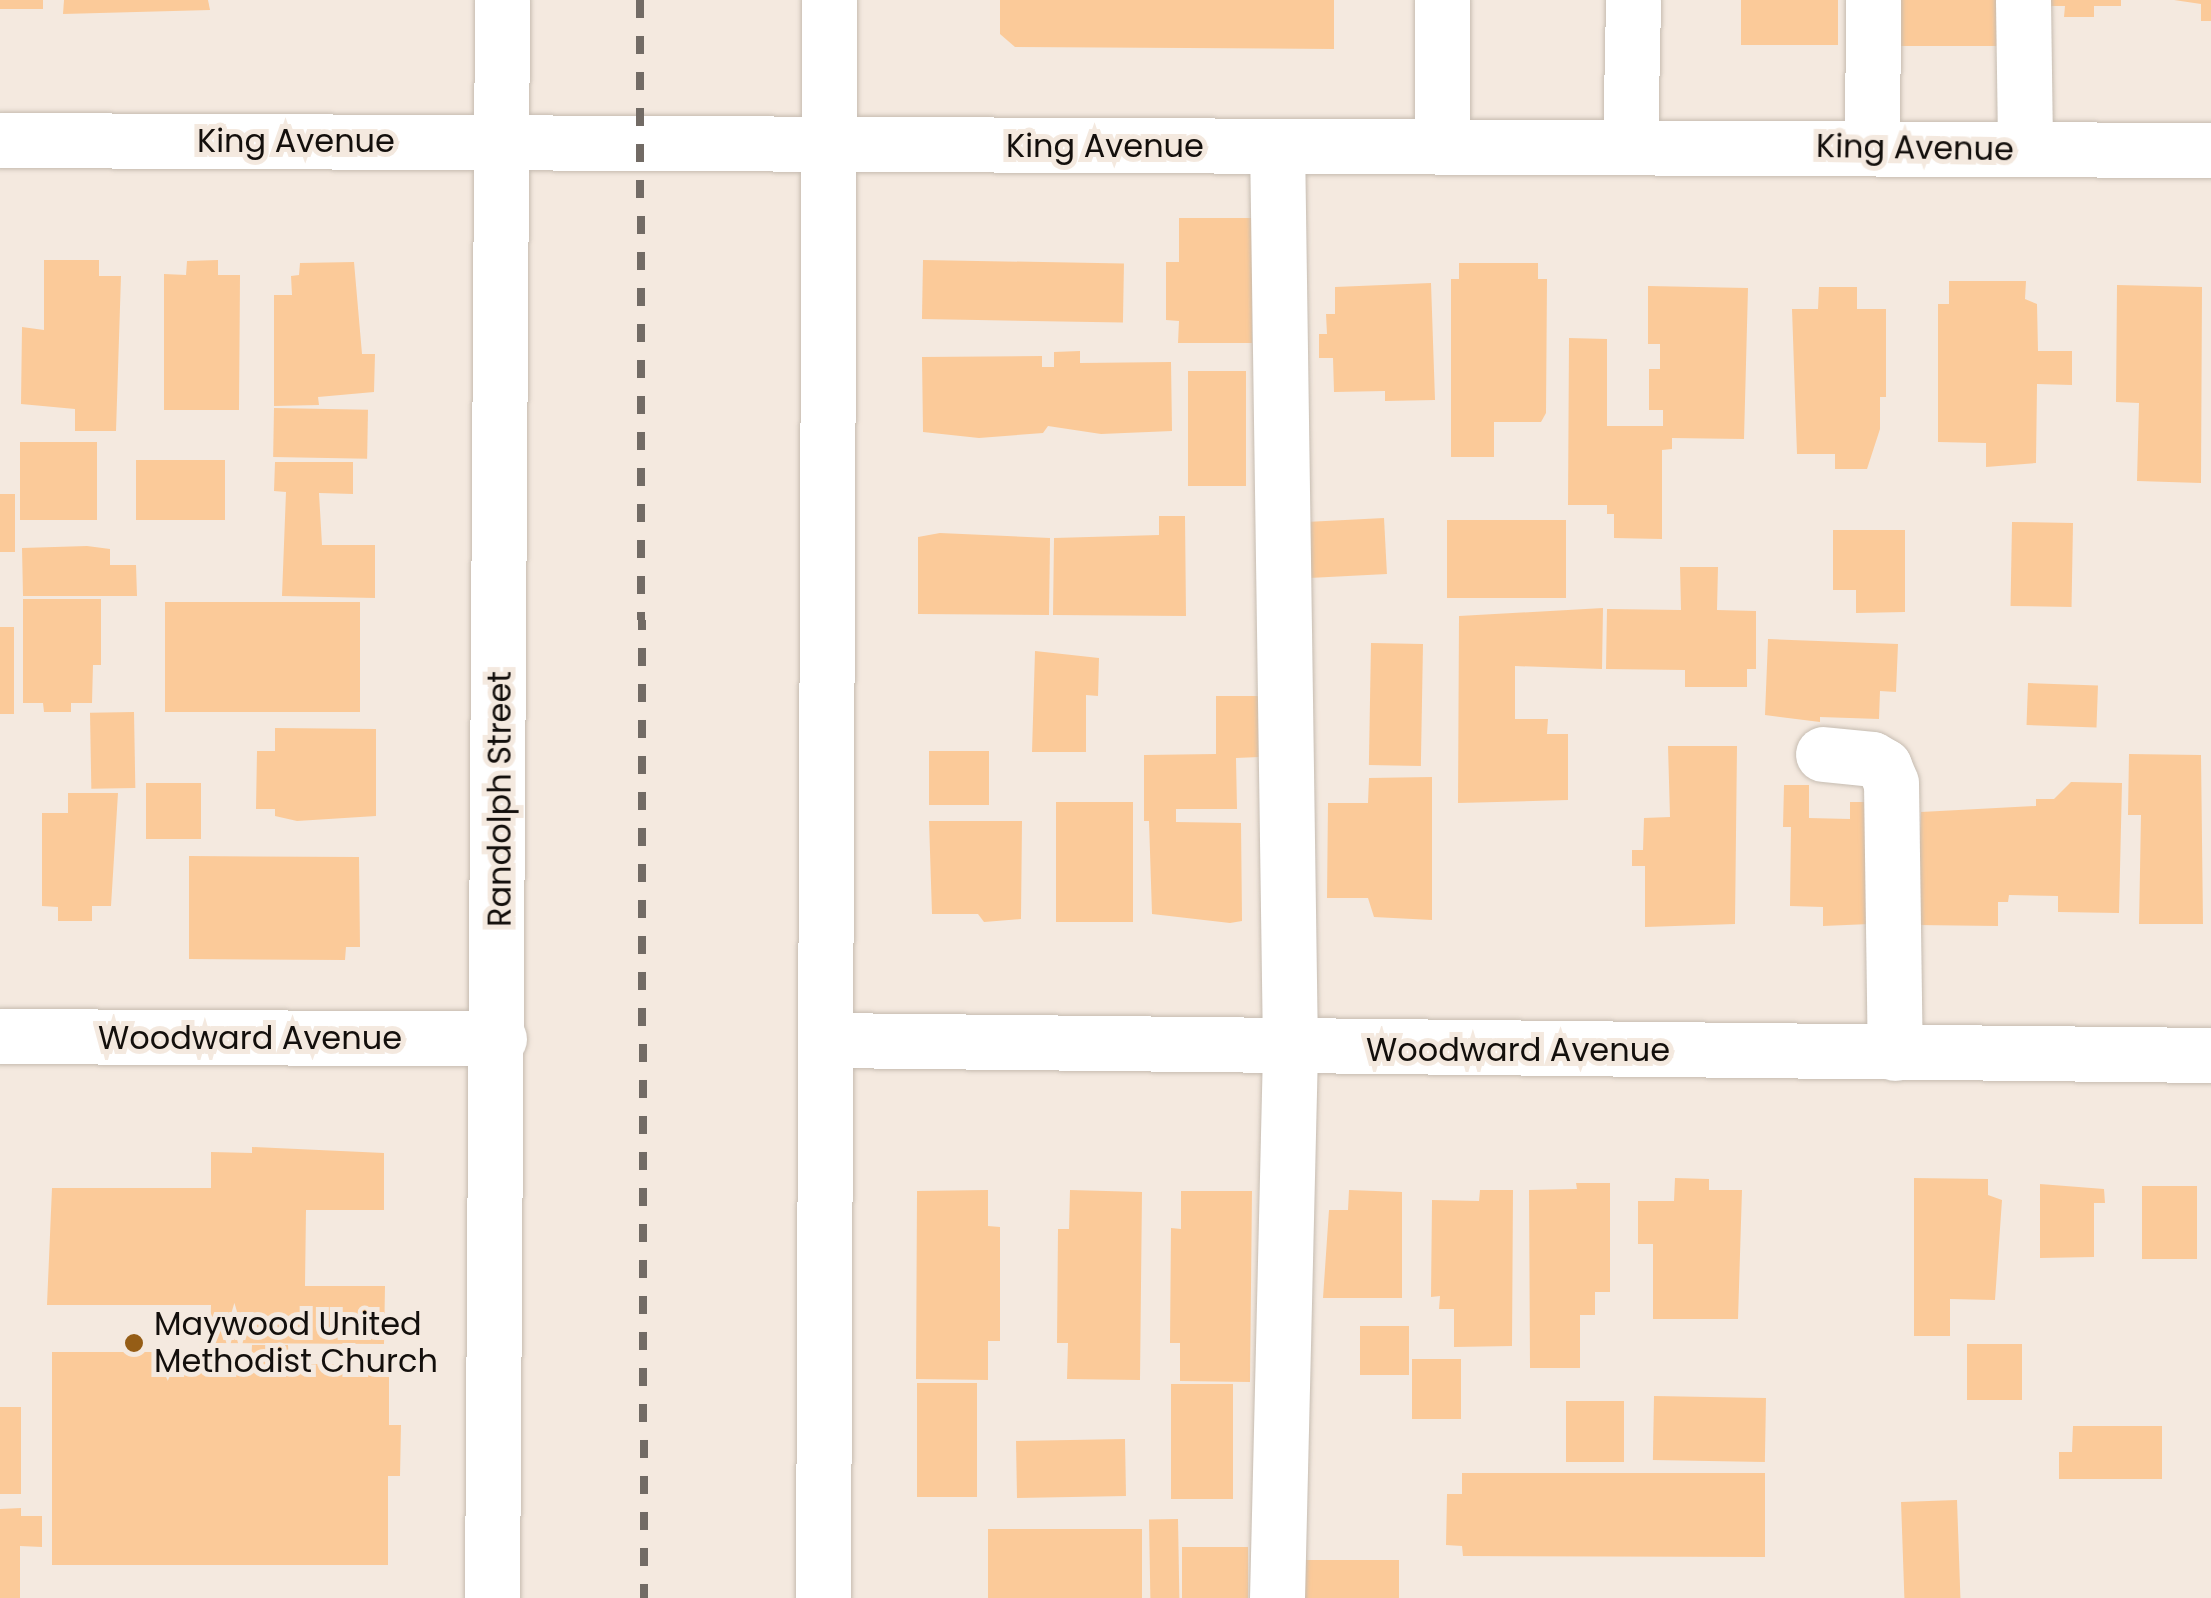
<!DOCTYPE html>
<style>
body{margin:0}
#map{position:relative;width:2211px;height:1598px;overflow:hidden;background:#f4e9df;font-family:Poppins,sans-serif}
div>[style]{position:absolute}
.building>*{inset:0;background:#fbca99;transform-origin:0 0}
.roads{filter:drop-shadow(0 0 2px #c6bcb1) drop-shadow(0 0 2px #c6bcb1)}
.minor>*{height:55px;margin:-27.5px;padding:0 27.5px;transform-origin:27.5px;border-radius:27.5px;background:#fff}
.rail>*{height:8px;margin-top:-4px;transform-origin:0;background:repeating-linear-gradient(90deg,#726b65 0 18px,transparent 0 36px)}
.dots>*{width:28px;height:28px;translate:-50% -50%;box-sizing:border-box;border:5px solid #f4e9df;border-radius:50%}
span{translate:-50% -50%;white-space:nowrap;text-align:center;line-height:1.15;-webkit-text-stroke:10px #f4e9df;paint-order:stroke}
.street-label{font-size:32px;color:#130f0c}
.poi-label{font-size:32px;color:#130f0c}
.left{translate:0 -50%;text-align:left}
</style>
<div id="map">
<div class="building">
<i style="left:0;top:0;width:43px;height:9px"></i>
<i style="clip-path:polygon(64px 0,208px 0,210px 10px,63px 14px)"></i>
<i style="clip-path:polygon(1000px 0,1334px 0,1334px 49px,1015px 47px,1000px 34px)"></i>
<i style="left:1741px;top:0;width:97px;height:45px"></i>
<i style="left:1901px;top:0;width:97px;height:46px"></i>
<i style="clip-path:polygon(2038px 0,2121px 0,2121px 6px,2094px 6px,2094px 17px,2064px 17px,2065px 6px,2038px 6px)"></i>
<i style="clip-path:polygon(2174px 0,2211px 0,2211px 21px,2201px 21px,2201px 4px)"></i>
<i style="clip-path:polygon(1179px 218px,1252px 218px,1252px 343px,1178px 343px,1179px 321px,1166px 320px,1166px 262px,1179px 262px)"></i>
<i style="clip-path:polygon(44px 260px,99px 260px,99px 276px,121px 276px,116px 431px,75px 431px,75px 409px,21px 404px,22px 327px,44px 330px)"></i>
<i style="clip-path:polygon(218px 260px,218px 275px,240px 275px,239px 410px,164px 410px,164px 274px,186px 275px,187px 261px)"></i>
<i style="left:923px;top:260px;width:201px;height:59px;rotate:1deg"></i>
<i style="clip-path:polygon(354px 262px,362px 354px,375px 354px,374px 392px,318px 397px,319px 405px,274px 406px,274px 295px,292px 295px,291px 276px,299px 275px,300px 263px)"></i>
<i style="clip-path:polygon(1459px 263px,1538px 263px,1538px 279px,1547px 279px,1546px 413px,1541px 422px,1494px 422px,1494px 457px,1451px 457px,1451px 279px,1459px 279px)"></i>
<i style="clip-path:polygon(1949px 281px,2026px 281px,2025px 299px,2037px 304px,2038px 351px,2072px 351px,2072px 385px,2037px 384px,2036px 463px,1986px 467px,1986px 443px,1938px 442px,1938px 304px,1949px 304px)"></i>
<i style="clip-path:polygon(1431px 283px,1435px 400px,1385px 401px,1385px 391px,1334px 392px,1333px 358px,1319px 358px,1319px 334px,1327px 334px,1326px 314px,1335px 314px,1335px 287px)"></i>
<i style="clip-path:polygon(2117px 285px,2202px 287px,2201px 483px,2137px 481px,2139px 403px,2116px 402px)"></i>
<i style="clip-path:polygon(1648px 286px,1748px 288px,1744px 439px,1672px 438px,1672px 449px,1662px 450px,1662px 539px,1614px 538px,1614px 514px,1607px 514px,1607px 505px,1568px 505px,1569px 338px,1607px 339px,1607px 426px,1663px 426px,1663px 410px,1649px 410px,1649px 369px,1660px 369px,1660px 344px,1648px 344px)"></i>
<i style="clip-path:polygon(1819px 287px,1857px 287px,1857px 309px,1886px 309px,1886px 397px,1880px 397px,1880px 429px,1867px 469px,1835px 469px,1835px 454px,1797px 454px,1792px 309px,1818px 309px)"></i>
<i style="clip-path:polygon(1080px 351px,1080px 363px,1171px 362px,1172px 431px,1101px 434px,1048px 426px,1043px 433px,979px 438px,923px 432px,922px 357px,1042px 356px,1042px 367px,1054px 367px,1054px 352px)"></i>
<i style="left:1246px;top:371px;width:115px;height:58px;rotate:90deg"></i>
<i style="left:274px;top:408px;width:94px;height:49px;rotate:1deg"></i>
<i style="left:97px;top:442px;width:78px;height:77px;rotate:90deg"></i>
<i style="left:136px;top:460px;width:89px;height:60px"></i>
<i style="clip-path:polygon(275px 462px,353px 462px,353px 494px,319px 493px,322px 545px,375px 545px,375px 598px,282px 596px,286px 492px,274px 491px)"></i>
<i style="left:0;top:494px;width:15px;height:58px"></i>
<i style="clip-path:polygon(1159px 516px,1185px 516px,1186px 616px,1053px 615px,1054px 538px,1159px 535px)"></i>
<i style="left:1384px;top:518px;width:56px;height:78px;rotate:87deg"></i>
<i style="left:1566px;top:520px;width:78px;height:119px;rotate:90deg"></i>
<i style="left:2073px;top:523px;width:84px;height:61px;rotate:91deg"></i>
<i style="clip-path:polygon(1833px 530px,1905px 530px,1905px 612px,1856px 613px,1856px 590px,1833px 590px)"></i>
<i style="clip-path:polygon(940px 533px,1050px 538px,1049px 615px,918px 614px,918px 537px)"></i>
<i style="clip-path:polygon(87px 546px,110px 549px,110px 565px,136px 565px,137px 596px,23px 596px,22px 548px)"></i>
<i style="clip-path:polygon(1680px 567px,1718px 567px,1717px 610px,1756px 611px,1756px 669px,1747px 669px,1747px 687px,1685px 687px,1685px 670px,1606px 669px,1607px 609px,1681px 610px)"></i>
<i style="clip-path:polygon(23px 599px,101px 599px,101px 665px,93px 665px,92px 703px,71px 703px,71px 712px,44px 712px,43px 703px,23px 703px)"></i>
<i style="left:165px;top:602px;width:195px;height:110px"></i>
<i style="clip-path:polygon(1603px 608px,1602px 669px,1515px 666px,1515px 719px,1548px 719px,1547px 734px,1568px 734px,1568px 800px,1458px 803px,1459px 616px)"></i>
<i style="left:0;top:627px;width:14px;height:87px"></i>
<i style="clip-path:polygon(1768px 639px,1898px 644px,1896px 692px,1880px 691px,1879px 719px,1820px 717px,1820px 722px,1765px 715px)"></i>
<i style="left:1371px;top:643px;width:52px;height:122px;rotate:1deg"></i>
<i style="clip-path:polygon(1035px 651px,1099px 658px,1098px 696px,1086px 695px,1086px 752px,1032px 752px)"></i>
<i style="left:2028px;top:683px;width:70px;height:42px;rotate:2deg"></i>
<i style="clip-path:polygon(1216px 696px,1259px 696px,1259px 757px,1236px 758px,1237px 809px,1176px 809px,1176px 822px,1241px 823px,1242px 921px,1230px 923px,1152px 914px,1149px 821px,1144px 821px,1144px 755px,1216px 754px)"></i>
<i style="left:134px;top:712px;width:76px;height:44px;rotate:89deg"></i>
<i style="clip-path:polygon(275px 728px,376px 729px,376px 816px,297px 821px,275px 816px,275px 809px,256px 809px,257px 751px,275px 751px)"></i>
<i style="clip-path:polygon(1668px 746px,1737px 746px,1735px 924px,1645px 927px,1645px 866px,1632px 866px,1632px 850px,1643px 850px,1644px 818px,1670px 817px)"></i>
<i style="left:929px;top:751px;width:60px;height:54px"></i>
<i style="clip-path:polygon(2129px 754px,2201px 755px,2203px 924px,2139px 924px,2141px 815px,2128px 815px)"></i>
<i style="clip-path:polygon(1432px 777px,1432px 920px,1374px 917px,1368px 898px,1327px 898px,1328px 803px,1368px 803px,1369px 778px)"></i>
<i style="clip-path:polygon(2071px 782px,2122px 783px,2119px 913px,2058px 912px,2058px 896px,2009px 895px,2008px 902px,1998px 902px,1998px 926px,1916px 925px,1921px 812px,2036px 806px,2036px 799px,2054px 799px)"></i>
<i style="left:146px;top:783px;width:55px;height:56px"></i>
<i style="clip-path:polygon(1784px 785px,1809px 785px,1809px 818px,1850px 819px,1850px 802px,1869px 802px,1870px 924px,1823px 926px,1823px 907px,1790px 906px,1791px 827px,1783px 827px)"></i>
<i style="clip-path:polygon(68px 793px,118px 793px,111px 906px,92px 906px,92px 921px,58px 921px,58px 907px,42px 906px,42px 813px,68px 813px)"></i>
<i style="left:1056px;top:802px;width:77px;height:120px"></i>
<i style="clip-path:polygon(929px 821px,1022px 821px,1021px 919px,984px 922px,978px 914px,932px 914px)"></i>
<i style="clip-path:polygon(189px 856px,359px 857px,360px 947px,346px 947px,345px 960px,189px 959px)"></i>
<i style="clip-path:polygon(252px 1147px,384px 1153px,384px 1210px,306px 1210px,305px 1286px,385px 1286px,384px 1344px,210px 1343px,211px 1305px,47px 1305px,52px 1188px,211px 1188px,211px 1152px,252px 1153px)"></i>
<i style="clip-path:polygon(1675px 1178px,1709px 1179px,1709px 1190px,1742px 1190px,1738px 1319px,1653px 1319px,1653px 1244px,1638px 1244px,1638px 1201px,1674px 1201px)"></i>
<i style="clip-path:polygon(1914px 1178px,1988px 1179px,1988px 1195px,2002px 1200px,1995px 1300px,1950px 1299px,1950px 1336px,1914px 1336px)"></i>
<i style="clip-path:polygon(1576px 1183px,1610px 1183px,1610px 1292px,1595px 1292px,1595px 1315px,1580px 1315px,1580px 1368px,1530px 1368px,1529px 1190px,1577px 1189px)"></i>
<i style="clip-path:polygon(2040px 1184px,2104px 1189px,2105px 1203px,2094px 1203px,2094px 1257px,2040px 1258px)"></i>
<i style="left:2142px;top:1186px;width:55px;height:73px"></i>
<i style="clip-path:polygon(988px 1190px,988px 1226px,1000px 1227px,1000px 1341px,988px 1341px,988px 1380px,916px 1379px,917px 1191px)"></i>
<i style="clip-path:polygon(1070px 1190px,1142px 1192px,1140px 1380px,1067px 1379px,1068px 1343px,1057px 1343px,1058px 1229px,1069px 1229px)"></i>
<i style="clip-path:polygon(1349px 1190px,1402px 1192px,1402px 1298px,1323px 1298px,1329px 1210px,1348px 1210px)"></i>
<i style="clip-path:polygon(1480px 1190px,1513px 1190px,1512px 1346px,1454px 1347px,1454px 1309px,1439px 1309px,1440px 1296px,1431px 1297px,1432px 1200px,1479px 1201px)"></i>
<i style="clip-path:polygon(1181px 1191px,1252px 1191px,1250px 1382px,1180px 1381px,1180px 1343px,1170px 1343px,1171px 1228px,1181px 1229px)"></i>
<i style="left:1360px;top:1326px;width:49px;height:49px"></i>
<i style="left:1967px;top:1344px;width:55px;height:56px"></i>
<i style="clip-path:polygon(252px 1345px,288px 1345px,289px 1364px,389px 1364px,389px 1425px,401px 1425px,400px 1476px,388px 1476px,388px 1565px,52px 1565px,52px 1352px,154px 1352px,154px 1358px,182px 1357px,182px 1364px,251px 1365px)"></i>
<i style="left:1412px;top:1359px;width:49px;height:60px"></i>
<i style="left:917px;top:1383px;width:60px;height:114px"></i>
<i style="left:1171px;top:1384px;width:62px;height:115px"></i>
<i style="left:1654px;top:1396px;width:112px;height:64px;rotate:1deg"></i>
<i style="left:1566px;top:1401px;width:58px;height:61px"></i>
<i style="left:0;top:1407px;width:21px;height:87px"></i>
<i style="clip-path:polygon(2073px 1426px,2162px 1426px,2162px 1479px,2059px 1479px,2059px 1452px,2072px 1452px)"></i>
<i style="left:1125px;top:1439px;width:57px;height:109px;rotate:89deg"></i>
<i style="clip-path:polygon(1462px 1473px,1765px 1473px,1765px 1557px,1463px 1556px,1462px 1546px,1446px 1545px,1447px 1494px,1462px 1494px)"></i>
<i style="left:1957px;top:1500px;width:98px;height:56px;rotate:88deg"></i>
<i style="clip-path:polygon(21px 1508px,21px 1516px,42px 1516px,42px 1547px,20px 1546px,20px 1598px,0 1598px,0 1509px)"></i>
<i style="left:1178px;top:1519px;width:79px;height:29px;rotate:89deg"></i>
<i style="left:988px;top:1529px;width:154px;height:69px"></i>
<i style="left:1182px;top:1547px;width:66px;height:51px"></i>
<i style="left:1301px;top:1560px;width:98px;height:38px"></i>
</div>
<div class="roads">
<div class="minor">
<i style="left:2023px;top:0;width:149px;rotate:89.2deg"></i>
<i style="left:0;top:140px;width:2211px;rotate:0.26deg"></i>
<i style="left:1442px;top:146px;width:146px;rotate:-90deg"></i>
<i style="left:1630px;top:147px;width:147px;rotate:-88.8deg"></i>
<i style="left:1872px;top:148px;width:148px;rotate:-89.6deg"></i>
<i style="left:1823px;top:754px;width:49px;rotate:5.8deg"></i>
<i style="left:1872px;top:759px;width:14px;rotate:30deg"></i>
<i style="left:1884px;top:766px;width:18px;rotate:68deg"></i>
<i style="left:1891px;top:783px;width:270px;rotate:89.2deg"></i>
<i style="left:0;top:1036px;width:499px;rotate:0.3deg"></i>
<i style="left:826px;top:1040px;width:1385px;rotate:0.62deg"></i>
<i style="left:492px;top:1598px;width:1598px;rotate:-89.64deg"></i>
<i style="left:823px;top:1598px;width:1598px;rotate:-89.78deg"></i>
<i style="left:1277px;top:1598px;width:549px;rotate:-88.64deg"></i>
<i style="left:1290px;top:1049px;width:903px;rotate:-90.82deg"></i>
</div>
</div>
<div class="rail">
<i style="left:640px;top:0;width:1598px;rotate:89.86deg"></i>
</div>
<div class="dots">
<i style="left:134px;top:1343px;background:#955d16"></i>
</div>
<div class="street-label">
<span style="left:296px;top:141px">King Avenue</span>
<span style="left:1105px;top:146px">King Avenue</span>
<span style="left:1915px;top:148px;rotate:1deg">King Avenue</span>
<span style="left:500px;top:799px;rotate:-90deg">Randolph Street</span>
<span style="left:250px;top:1038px">Woodward Avenue</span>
<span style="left:1518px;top:1050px">Woodward Avenue</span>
</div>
<div class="poi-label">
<span class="left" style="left:154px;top:1343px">Maywood United<br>Methodist Church</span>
</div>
</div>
